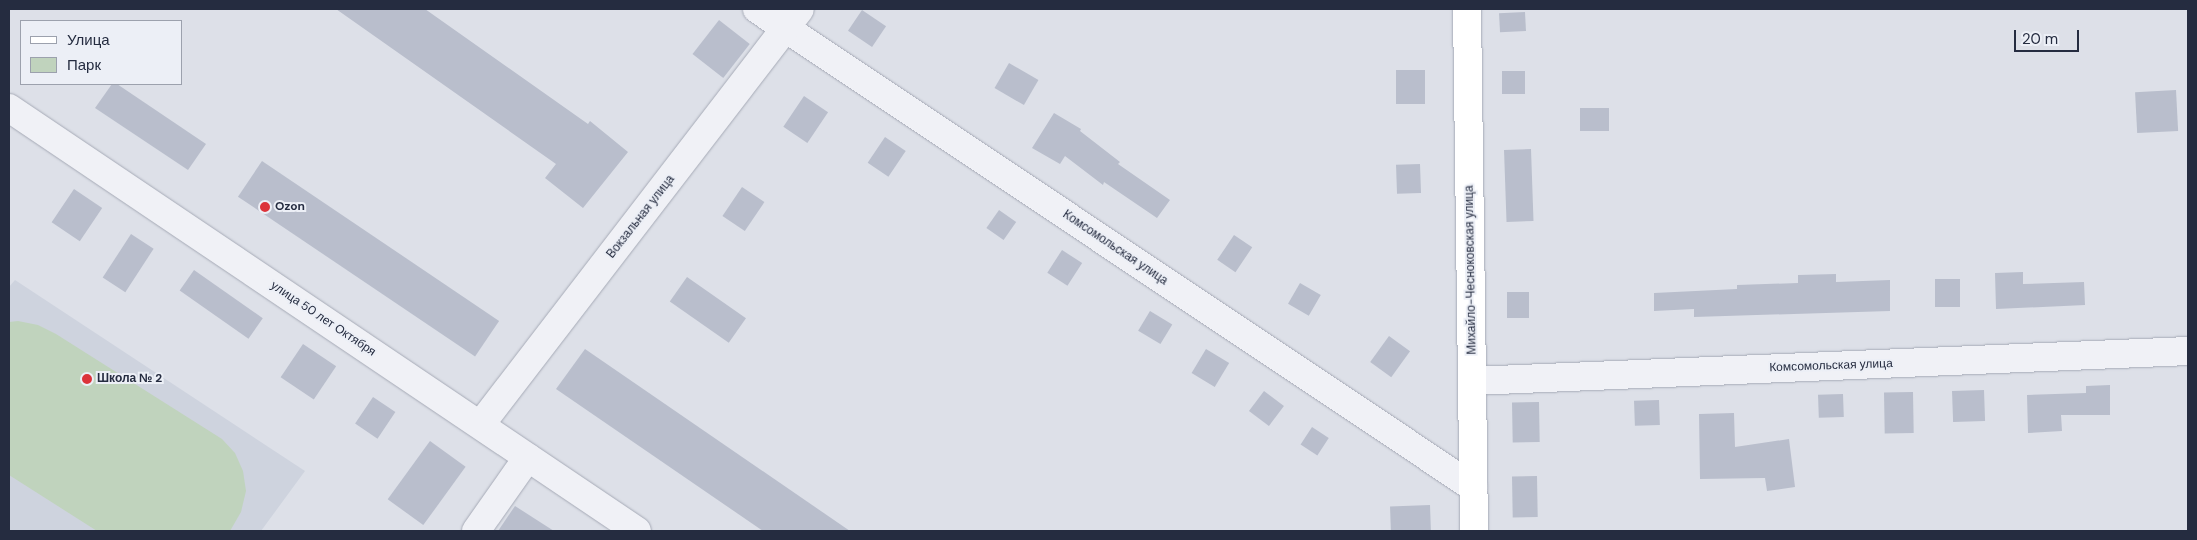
<!DOCTYPE html>
<meta charset="utf-8">
<style>
body{margin:0}
#map{position:relative;width:2197px;height:540px;overflow:hidden;background:#dde0e8;font-family:"DM Sans",sans-serif}
div>[style]{position:absolute}
.built>*{inset:0;background:#ced3de}
.green>*{inset:0;background:#c0d3bd}
.building>*{inset:0;background:#b9becc;transform-origin:0 0}
.roads{filter:drop-shadow(0 0 1px #a6aab6) drop-shadow(0 0 1px #a6aab6)}
.minor>*{height:28px;margin:-14px;padding:0 14px;transform-origin:14px;border-radius:14px;background:#f0f1f6}
.major>*{height:28px;margin:-14px;padding:0 14px;transform-origin:14px;border-radius:14px;background:#fff}
.dots>*{width:14px;height:14px;translate:-50% -50%;box-sizing:border-box;border:2px solid #eceff6;border-radius:50%}
span{translate:-50% -50%;white-space:nowrap;text-align:center;line-height:1.15;-webkit-text-stroke:4px #eceff6;paint-order:stroke}
.poi-label{font-size:12px;color:#252c40;font-weight:700}
.left{translate:0 -50%;text-align:left}
.street-label{font-size:12px;color:#252c40}
.frame{position:absolute;inset:0;border:10px solid #252c40;pointer-events:none}
.legend{position:absolute;left:20px;top:20px;width:162px;height:65px;box-sizing:border-box;background:#eceff6;border:1px solid #9ca1ad;margin:0;padding:6px 9px;list-style:none;font-size:15px;color:#252c40}
.legend li{display:flex;align-items:center;gap:10px;height:25px}
.legend b{width:25px;border:1px solid #9ca1ad}
.scale{position:absolute;left:2014px;top:30px;width:65px;height:22px;box-sizing:border-box;border:2px solid #252c40;border-top:0;padding-left:6px;font-size:15px;line-height:18px;white-space:nowrap;color:#252c40;-webkit-text-stroke:4px #eceff6;paint-order:stroke}
</style>
<div id="map">
<div class="built">
<i style="clip-path:polygon(15px 280px,305px 471px,261px 531px,9px 531px,9px 287px)"></i>
</div>
<div class="green">
<i style="clip-path:polygon(18px 321px,38px 325px,56px 334px,222px 439px,235px 453px,243px 471px,246px 491px,241px 512px,230px 531px,97px 531px,9px 475px,9px 322px)"></i>
</div>
<div class="building">
<i style="clip-path:polygon(336px 9px,425px 9px,588px 124px,590px 121px,628px 152px,583px 208px,545px 178px,556px 164px)"></i>
<i style="left:862px;top:10px;width:29px;height:25px;rotate:34deg"></i>
<i style="left:1525px;top:12px;width:19px;height:26px;rotate:87deg"></i>
<i style="left:719px;top:20px;width:39px;height:43px;rotate:38deg"></i>
<i style="left:1009px;top:63px;width:34px;height:29px;rotate:30deg"></i>
<i style="left:1396px;top:70px;width:29px;height:34px"></i>
<i style="left:1525px;top:71px;width:23px;height:23px;rotate:90deg"></i>
<i style="clip-path:polygon(112px 84px,117px 84px,206px 144px,188px 170px,95px 108px)"></i>
<i style="left:2176px;top:90px;width:41px;height:41px;rotate:87deg"></i>
<i style="left:804px;top:96px;width:29px;height:37px;rotate:34deg"></i>
<i style="left:1580px;top:108px;width:29px;height:23px"></i>
<i style="clip-path:polygon(1054px 113px,1081px 129px,1080px 131px,1120px 162px,1118px 164px,1170px 200px,1157px 218px,1104px 182px,1103px 185px,1065px 156px,1060px 164px,1032px 148px)"></i>
<i style="left:885px;top:137px;width:25px;height:31px;rotate:34deg"></i>
<i style="left:1531px;top:149px;width:72px;height:27px;rotate:88deg"></i>
<i style="left:262px;top:161px;width:286px;height:43px;rotate:34deg"></i>
<i style="left:1420px;top:164px;width:29px;height:24px;rotate:88deg"></i>
<i style="left:742px;top:187px;width:27px;height:35px;rotate:34deg"></i>
<i style="left:74px;top:189px;width:34px;height:40px;rotate:34deg"></i>
<i style="left:999px;top:210px;width:21px;height:22px;rotate:35deg"></i>
<i style="left:131px;top:234px;width:27px;height:52px;rotate:33deg"></i>
<i style="left:1234px;top:235px;width:22px;height:30px;rotate:34deg"></i>
<i style="left:1062px;top:250px;width:24px;height:27px;rotate:33deg"></i>
<i style="left:194px;top:270px;width:84px;height:25px;rotate:35deg"></i>
<i style="clip-path:polygon(2023px 272px,2023px 284px,2084px 282px,2085px 305px,1996px 309px,1995px 273px)"></i>
<i style="clip-path:polygon(1836px 274px,1836px 282px,1890px 280px,1890px 311px,1694px 317px,1694px 309px,1654px 311px,1654px 293px,1737px 289px,1737px 285px,1798px 283px,1798px 275px)"></i>
<i style="left:687px;top:277px;width:72px;height:30px;rotate:35deg"></i>
<i style="left:1935px;top:279px;width:25px;height:28px"></i>
<i style="left:1300px;top:283px;width:24px;height:24px;rotate:30deg"></i>
<i style="left:1529px;top:292px;width:26px;height:22px;rotate:90deg"></i>
<i style="left:1150px;top:311px;width:26px;height:23px;rotate:31deg"></i>
<i style="left:1389px;top:336px;width:26px;height:32px;rotate:36deg"></i>
<i style="left:303px;top:344px;width:40px;height:40px;rotate:34deg"></i>
<i style="clip-path:polygon(585px 349px,850px 531px,763px 531px,556px 389px)"></i>
<i style="left:1206px;top:349px;width:27px;height:28px;rotate:31deg"></i>
<i style="clip-path:polygon(2110px 385px,2110px 415px,2061px 415px,2062px 431px,2028px 433px,2027px 395px,2086px 393px,2086px 386px)"></i>
<i style="left:1984px;top:390px;width:31px;height:32px;rotate:88deg"></i>
<i style="left:1264px;top:391px;width:25px;height:25px;rotate:37deg"></i>
<i style="left:1913px;top:392px;width:41px;height:29px;rotate:89deg"></i>
<i style="left:1843px;top:394px;width:23px;height:25px;rotate:88deg"></i>
<i style="left:373px;top:397px;width:27px;height:32px;rotate:34deg"></i>
<i style="left:1659px;top:400px;width:25px;height:25px;rotate:88deg"></i>
<i style="left:1539px;top:402px;width:40px;height:27px;rotate:89deg"></i>
<i style="clip-path:polygon(1734px 413px,1735px 447px,1789px 439px,1795px 487px,1767px 491px,1765px 478px,1700px 479px,1699px 414px)"></i>
<i style="left:1312px;top:427px;width:20px;height:21px;rotate:33deg"></i>
<i style="left:430px;top:441px;width:44px;height:72px;rotate:36deg"></i>
<i style="left:1537px;top:476px;width:41px;height:25px;rotate:89deg"></i>
<i style="left:1430px;top:505px;width:26px;height:40px;rotate:88deg"></i>
<i style="clip-path:polygon(515px 506px,554px 531px,498px 531px)"></i>
</div>
<div class="roads">
<div class="minor">
<i style="left:757px;top:9px;width:861px;rotate:33.73deg"></i>
<i style="left:9px;top:108px;width:757px;rotate:33.96deg"></i>
<i style="left:1473px;top:381px;width:716px;rotate:-2.4deg"></i>
<i style="left:481px;top:424px;width:523px;rotate:-52.45deg"></i>
<i style="left:476px;top:531px;width:90px;rotate:-54.9deg"></i>
</div>
<div class="major">
<i style="left:1467px;top:9px;width:522px;rotate:89.23deg"></i>
</div>
</div>
<div class="dots">
<i style="left:265px;top:207px;background:#dc333a"></i>
<i style="left:87px;top:379px;background:#dc333a"></i>
</div>
<div class="poi-label">
<span class="left" style="left:275px;top:207px">Ozon</span>
<span class="left" style="left:97px;top:379px">Школа № 2</span>
</div>
<div class="street-label">
<span style="left:641px;top:217px;rotate:-52deg">Вокзальная улица</span>
<span style="left:1115px;top:248px;rotate:34deg">Комсомольская улица</span>
<span style="left:1471px;top:270px;rotate:-91deg">Михайло-Чесноковская улица</span>
<span style="left:323px;top:319px;rotate:34deg">улица 50 лет Октября</span>
<span style="left:1831px;top:366px;rotate:-2deg">Комсомольская улица</span>
</div>
<div class="frame"></div>
<ul class="legend">
<li><b style="height:6px;background:#fff"></b>Улица</li>
<li><b style="height:14px;background:#c0d3bd"></b>Парк</li>
</ul>
<div class="scale">20 m</div>
</div>
